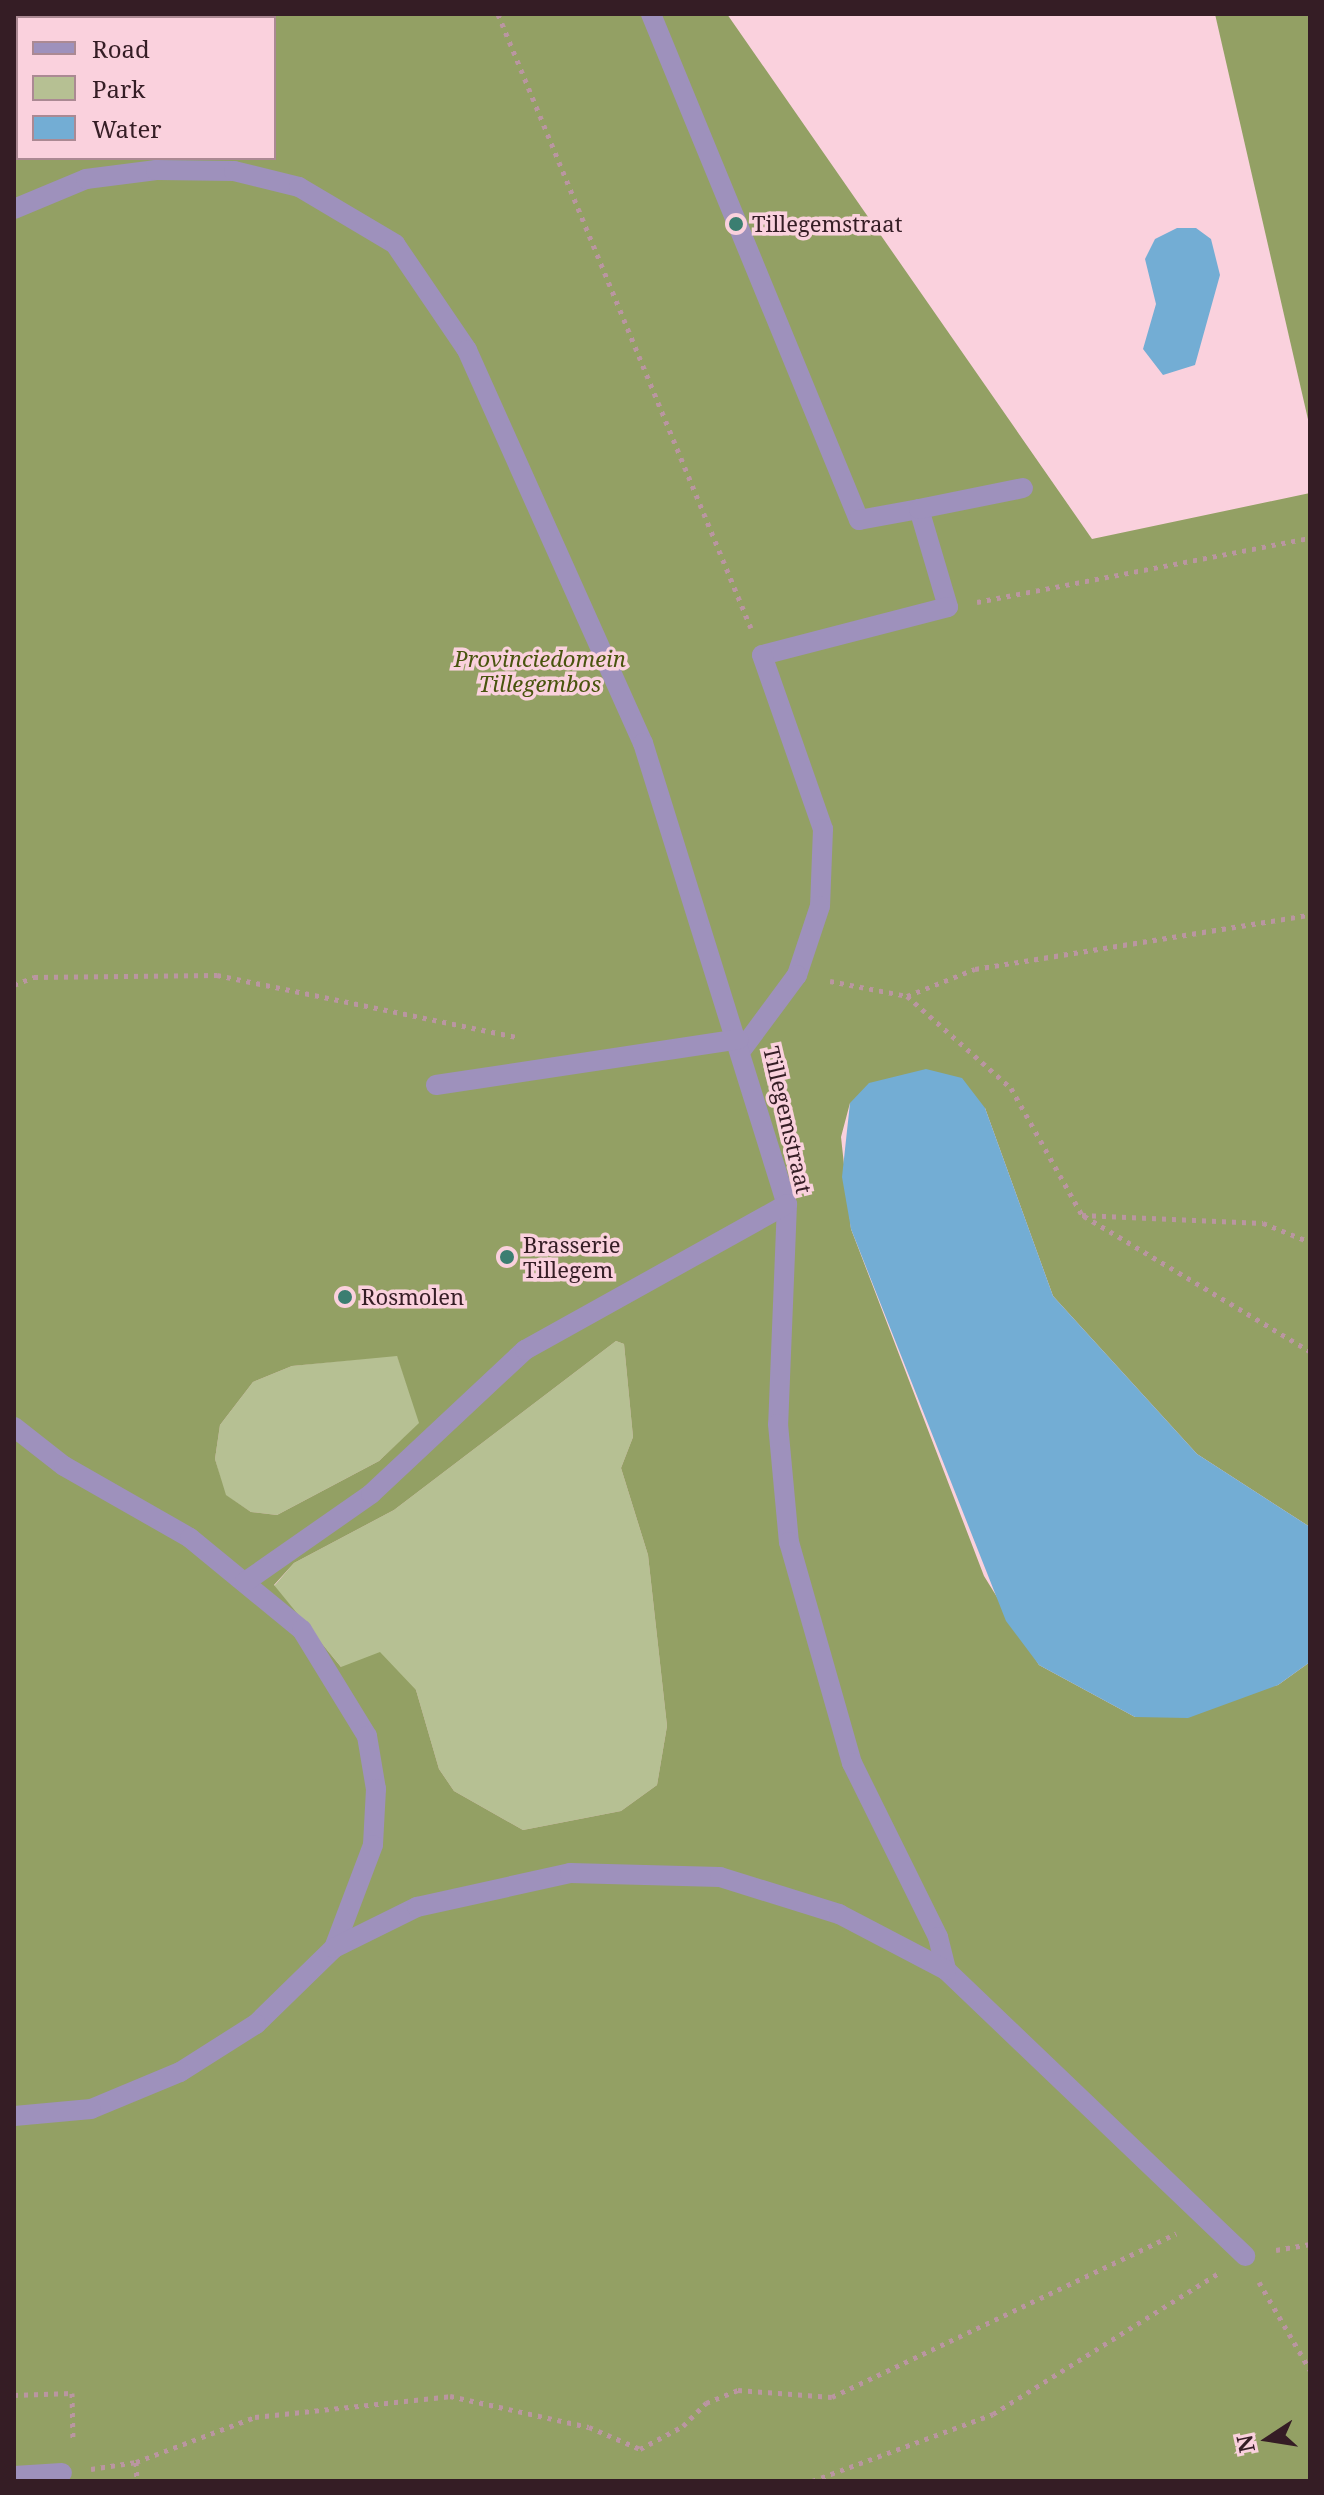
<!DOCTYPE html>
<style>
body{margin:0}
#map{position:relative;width:1324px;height:2495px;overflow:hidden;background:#fad1dd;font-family:"Noto Serif",serif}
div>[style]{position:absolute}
.green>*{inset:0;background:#b6c093}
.forest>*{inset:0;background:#93a064}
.water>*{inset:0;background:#73add4}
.path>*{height:5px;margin-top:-2.5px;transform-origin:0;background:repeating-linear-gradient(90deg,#ba96a1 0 4px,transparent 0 10px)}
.service>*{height:20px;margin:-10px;padding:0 10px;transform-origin:10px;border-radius:10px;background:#9e91bc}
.minor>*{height:20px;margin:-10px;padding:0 10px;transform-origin:10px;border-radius:10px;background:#9e91bc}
.dots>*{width:22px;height:22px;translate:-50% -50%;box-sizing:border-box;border:4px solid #fad1dd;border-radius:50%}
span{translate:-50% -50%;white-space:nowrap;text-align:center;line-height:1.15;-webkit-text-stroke:7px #fad1dd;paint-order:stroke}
.poi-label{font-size:22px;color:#351d25}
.left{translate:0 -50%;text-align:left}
.park-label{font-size:22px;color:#49540e;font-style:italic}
.street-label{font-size:22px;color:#351d25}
.frame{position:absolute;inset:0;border:16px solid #351d25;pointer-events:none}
.legend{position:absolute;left:16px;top:16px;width:260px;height:144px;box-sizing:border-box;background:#fad1dd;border:2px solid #ab8993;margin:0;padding:10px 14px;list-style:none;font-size:24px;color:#351d25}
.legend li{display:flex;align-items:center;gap:16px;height:40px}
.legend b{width:40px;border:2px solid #ab8993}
.north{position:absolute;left:1228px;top:2399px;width:80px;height:80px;-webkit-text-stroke:6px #fad1dd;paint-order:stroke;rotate:258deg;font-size:22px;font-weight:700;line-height:32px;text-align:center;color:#351d25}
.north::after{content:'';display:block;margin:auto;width:28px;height:36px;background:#351d25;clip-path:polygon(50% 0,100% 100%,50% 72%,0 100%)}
</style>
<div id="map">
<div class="green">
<i style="clip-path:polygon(616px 1341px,624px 1344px,633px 1437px,621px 1468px,648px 1555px,667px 1726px,657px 1785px,621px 1811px,523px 1830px,454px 1791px,439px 1769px,416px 1690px,342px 1668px,274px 1586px,294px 1563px,394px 1510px)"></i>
<i style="clip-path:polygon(397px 1355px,420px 1423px,379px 1461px,277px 1515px,251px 1512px,225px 1495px,215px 1459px,220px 1425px,253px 1382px,292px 1366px)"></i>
</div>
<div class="forest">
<i style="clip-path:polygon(evenodd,14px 14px,727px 14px,1092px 539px,1310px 493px,1310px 1527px,1197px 1454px,1053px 1296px,985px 1108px,850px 1103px,841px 1137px,851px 1229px,984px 1576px,1039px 1665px,1135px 1717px,1278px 1685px,1310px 1662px,1310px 2481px,14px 2481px,14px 14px,18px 18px,274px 18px,274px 158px,18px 158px,18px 18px,14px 14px,616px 1341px,624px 1344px,633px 1437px,621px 1468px,648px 1555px,667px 1726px,657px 1785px,621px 1811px,523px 1830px,454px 1791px,439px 1769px,416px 1690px,380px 1652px,341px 1667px,274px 1585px,294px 1563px,394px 1510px,616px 1341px,14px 14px,397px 1356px,419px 1423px,379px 1461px,277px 1515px,251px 1512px,226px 1495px,215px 1459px,220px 1425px,253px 1382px,292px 1366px,397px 1356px)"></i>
<i style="clip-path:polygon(1215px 14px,1310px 14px,1310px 428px)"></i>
</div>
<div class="water">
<i style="clip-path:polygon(1177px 228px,1196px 228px,1211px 239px,1220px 275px,1195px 365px,1163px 375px,1143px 349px,1156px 304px,1145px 259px,1155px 239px)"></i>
<i style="clip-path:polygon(926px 1069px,962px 1078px,985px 1108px,1053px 1296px,1197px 1454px,1310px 1527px,1310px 1662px,1278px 1685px,1188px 1718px,1135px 1717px,1039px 1665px,1006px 1621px,851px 1229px,842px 1177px,850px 1103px,869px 1083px)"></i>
</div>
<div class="path">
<i style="left:498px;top:14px;width:664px;rotate:67.61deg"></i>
<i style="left:977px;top:602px;width:339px;rotate:-10.9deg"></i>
<i style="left:830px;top:981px;width:78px;rotate:11deg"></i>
<i style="left:907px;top:996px;width:139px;rotate:41.5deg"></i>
<i style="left:1011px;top:1088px;width:145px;rotate:60.8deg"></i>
<i style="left:1082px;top:1215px;width:181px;rotate:2.5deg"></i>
<i style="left:1263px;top:1223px;width:51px;rotate:22deg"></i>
<i style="left:14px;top:985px;width:22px;rotate:-22deg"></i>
<i style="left:34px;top:977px;width:183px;rotate:-0.6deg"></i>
<i style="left:217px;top:975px;width:306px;rotate:11.7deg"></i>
<i style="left:907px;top:996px;width:73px;rotate:-21.7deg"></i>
<i style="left:975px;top:969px;width:339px;rotate:-9.2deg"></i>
<i style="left:1084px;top:1216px;width:263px;rotate:30.9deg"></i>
<i style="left:1276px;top:2250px;width:35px;rotate:-10deg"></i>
<i style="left:1259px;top:2282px;width:102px;rotate:59.9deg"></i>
<i style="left:14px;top:2395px;width:58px;rotate:-2deg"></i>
<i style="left:72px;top:2393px;width:49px;rotate:88.8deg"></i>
<i style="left:136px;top:2462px;width:19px;rotate:87deg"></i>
<i style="left:91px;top:2469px;width:46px;rotate:-8.8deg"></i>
<i style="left:136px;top:2462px;width:127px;rotate:-20.7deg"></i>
<i style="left:255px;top:2417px;width:196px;rotate:-6.1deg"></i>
<i style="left:450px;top:2396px;width:142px;rotate:12.6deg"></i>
<i style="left:589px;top:2427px;width:56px;rotate:23.3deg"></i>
<i style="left:640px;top:2449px;width:49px;rotate:-28.1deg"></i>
<i style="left:683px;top:2426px;width:33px;rotate:-45deg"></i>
<i style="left:706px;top:2403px;width:35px;rotate:-22deg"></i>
<i style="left:738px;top:2390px;width:94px;rotate:4.3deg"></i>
<i style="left:832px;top:2397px;width:381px;rotate:-25.4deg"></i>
<i style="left:812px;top:2481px;width:193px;rotate:-20.3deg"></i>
<i style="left:993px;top:2414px;width:266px;rotate:-32deg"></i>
</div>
<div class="service">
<i style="left:651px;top:14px;width:547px;rotate:67.65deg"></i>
<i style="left:859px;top:520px;width:61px;rotate:-10.4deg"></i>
<i style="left:919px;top:509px;width:102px;rotate:73.5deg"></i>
<i style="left:948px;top:607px;width:192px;rotate:165.5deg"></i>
<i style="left:762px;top:655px;width:184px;rotate:70.7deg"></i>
<i style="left:823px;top:829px;width:77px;rotate:92.2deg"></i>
<i style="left:820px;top:906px;width:73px;rotate:108.4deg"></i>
<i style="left:797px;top:975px;width:91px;rotate:126.5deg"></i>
<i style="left:14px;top:209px;width:78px;rotate:-22.6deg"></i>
<i style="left:86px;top:179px;width:71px;rotate:-7.3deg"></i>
<i style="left:156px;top:170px;width:78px;rotate:0.7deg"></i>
<i style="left:234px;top:171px;width:67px;rotate:13.8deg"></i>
<i style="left:299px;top:187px;width:112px;rotate:30.7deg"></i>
<i style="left:395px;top:244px;width:128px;rotate:55.8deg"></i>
<i style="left:467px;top:350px;width:431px;rotate:65.9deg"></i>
<i style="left:643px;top:743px;width:483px;rotate:72.7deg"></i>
<i style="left:787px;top:1204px;width:220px;rotate:92.3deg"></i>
<i style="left:778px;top:1424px;width:119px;rotate:84.7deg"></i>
<i style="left:789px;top:1542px;width:230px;rotate:74.1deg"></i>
<i style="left:852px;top:1763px;width:194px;rotate:63.7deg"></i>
<i style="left:938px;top:1937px;width:34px;rotate:76deg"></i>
<i style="left:946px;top:1970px;width:414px;rotate:43.7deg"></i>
<i style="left:919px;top:509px;width:106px;rotate:-11.4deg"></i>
<i style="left:436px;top:1085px;width:306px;rotate:-8.6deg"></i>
<i style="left:14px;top:1427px;width:63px;rotate:38deg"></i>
<i style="left:64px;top:1466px;width:145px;rotate:29.7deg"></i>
<i style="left:190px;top:1538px;width:145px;rotate:39.4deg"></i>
<i style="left:302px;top:1630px;width:124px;rotate:58.5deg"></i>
<i style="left:367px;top:1736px;width:54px;rotate:80.4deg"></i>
<i style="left:376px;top:1789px;width:56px;rotate:93.1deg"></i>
<i style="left:373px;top:1845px;width:110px;rotate:110.7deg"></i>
<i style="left:334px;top:1948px;width:109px;rotate:135.7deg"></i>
<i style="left:256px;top:2024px;width:90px;rotate:147.7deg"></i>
<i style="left:180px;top:2072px;width:96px;rotate:157.4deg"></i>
<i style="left:91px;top:2109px;width:77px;rotate:174.8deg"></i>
<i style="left:245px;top:1582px;width:154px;rotate:-34.9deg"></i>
<i style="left:371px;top:1494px;width:211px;rotate:-43.1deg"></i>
<i style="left:525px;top:1350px;width:300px;rotate:-29.1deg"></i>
<i style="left:334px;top:1948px;width:93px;rotate:-26.3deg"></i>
<i style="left:417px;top:1907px;width:157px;rotate:-12.5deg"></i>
<i style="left:570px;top:1873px;width:150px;rotate:1.5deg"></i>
<i style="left:720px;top:1877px;width:125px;rotate:17.3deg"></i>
<i style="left:839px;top:1914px;width:121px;rotate:27.6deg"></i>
</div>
<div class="minor">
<i style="left:14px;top:2476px;width:48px;rotate:-3.6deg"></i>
</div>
<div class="dots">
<i style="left:736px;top:224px;background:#3b7e71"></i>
<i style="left:507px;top:1257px;background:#3b7e71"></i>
<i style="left:345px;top:1297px;background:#3b7e71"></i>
</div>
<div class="poi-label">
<span class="left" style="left:752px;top:224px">Tillegemstraat</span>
<span class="left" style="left:523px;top:1257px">Brasserie<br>Tillegem</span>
<span class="left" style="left:361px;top:1297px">Rosmolen</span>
</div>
<div class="park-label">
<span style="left:540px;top:671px">Provinciedomein<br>Tillegembos</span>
</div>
<div class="street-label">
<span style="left:788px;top:1120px;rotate:77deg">Tillegemstraat</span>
</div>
<div class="frame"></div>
<ul class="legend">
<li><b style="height:10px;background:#9e91bc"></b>Road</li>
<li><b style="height:22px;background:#b6c093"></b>Park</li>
<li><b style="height:22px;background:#73add4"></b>Water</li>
</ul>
<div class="north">N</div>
</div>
